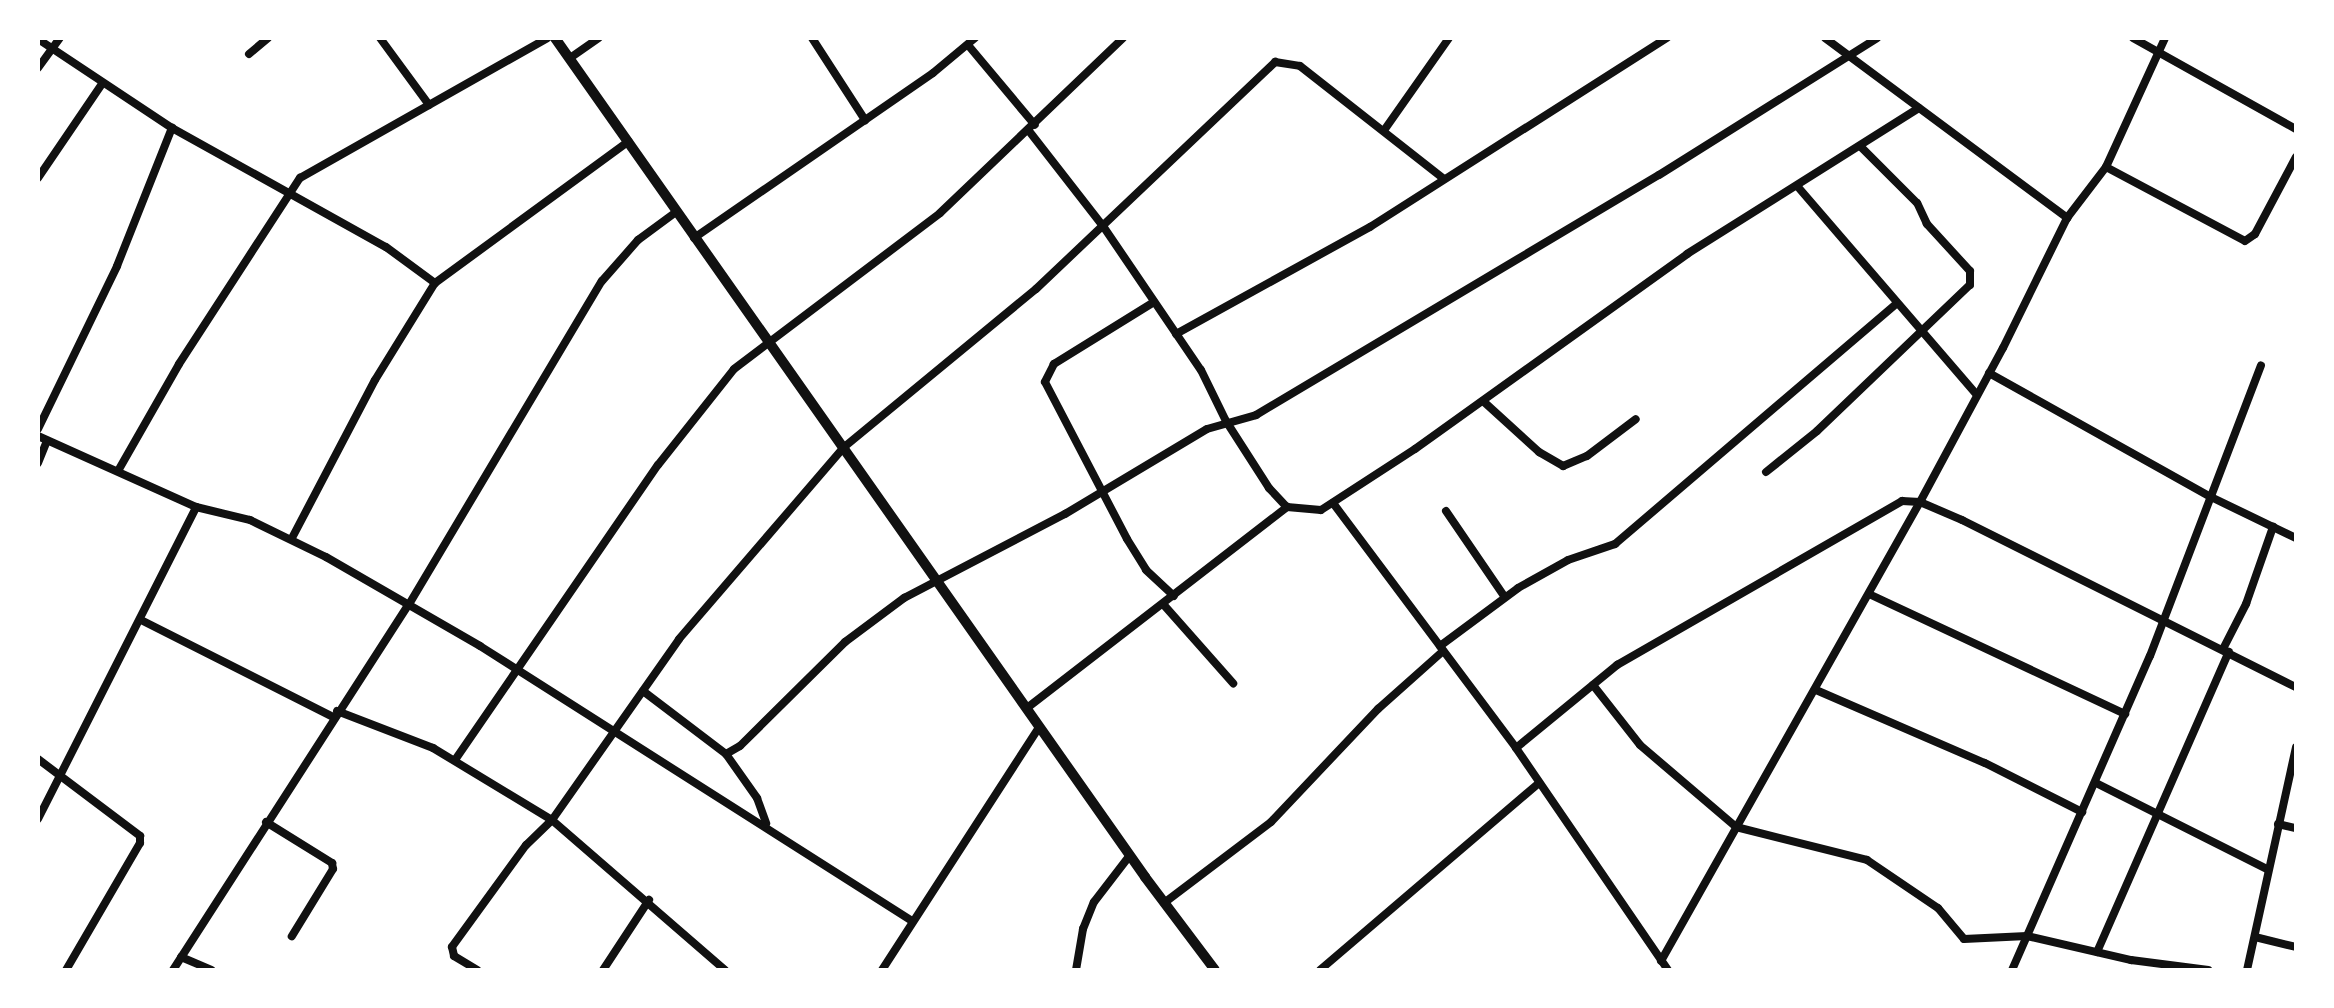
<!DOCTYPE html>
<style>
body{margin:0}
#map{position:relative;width:2334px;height:1008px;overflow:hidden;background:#fff;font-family:Quicksand,sans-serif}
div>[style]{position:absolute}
.minor>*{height:8px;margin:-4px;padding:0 4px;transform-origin:4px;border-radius:4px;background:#111}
.secondary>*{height:10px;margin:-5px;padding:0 5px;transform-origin:5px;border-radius:5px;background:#111}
span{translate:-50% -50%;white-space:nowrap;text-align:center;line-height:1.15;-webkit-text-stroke:10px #fff;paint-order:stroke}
.frame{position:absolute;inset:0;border:40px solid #fff;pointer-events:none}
</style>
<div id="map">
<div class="minor">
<i style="left:380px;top:38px;width:83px;rotate:53.8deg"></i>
<i style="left:812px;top:38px;width:98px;rotate:57.1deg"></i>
<i style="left:1825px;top:38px;width:302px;rotate:36.6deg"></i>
<i style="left:2133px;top:38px;width:187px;rotate:29.2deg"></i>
<i style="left:38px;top:39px;width:161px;rotate:33.6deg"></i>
<i style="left:172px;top:128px;width:245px;rotate:29.1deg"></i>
<i style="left:386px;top:247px;width:61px;rotate:36.3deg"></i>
<i style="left:968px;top:45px;width:104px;rotate:50.1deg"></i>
<i style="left:249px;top:54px;width:25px;rotate:-40deg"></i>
<i style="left:570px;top:58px;width:35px;rotate:-35deg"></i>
<i style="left:38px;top:68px;width:37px;rotate:-54deg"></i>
<i style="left:1385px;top:129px;width:111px;rotate:-54.9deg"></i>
<i style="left:1029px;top:131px;width:120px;rotate:52.1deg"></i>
<i style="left:1103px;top:226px;width:174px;rotate:55.8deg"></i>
<i style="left:1201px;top:370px;width:57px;rotate:63.9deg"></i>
<i style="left:1226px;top:421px;width:80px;rotate:57.3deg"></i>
<i style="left:1269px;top:488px;width:26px;rotate:47deg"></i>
<i style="left:1287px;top:507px;width:34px;rotate:5deg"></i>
<i style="left:1321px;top:510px;width:112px;rotate:-33deg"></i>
<i style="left:1415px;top:449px;width:335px;rotate:-35.6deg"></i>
<i style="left:1687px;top:254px;width:274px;rotate:-32.2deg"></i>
<i style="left:2106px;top:167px;width:157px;rotate:28deg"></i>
<i style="left:2245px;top:241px;width:12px;rotate:-35deg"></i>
<i style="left:2255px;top:234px;width:87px;rotate:-62deg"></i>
<i style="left:38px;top:178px;width:114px;rotate:-55.8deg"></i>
<i style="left:1798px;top:187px;width:273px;rotate:49.3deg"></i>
<i style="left:694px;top:238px;width:290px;rotate:-34.6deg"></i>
<i style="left:933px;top:73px;width:55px;rotate:-39.8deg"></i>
<i style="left:1154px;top:302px;width:118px;rotate:148.2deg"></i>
<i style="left:1054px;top:364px;width:20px;rotate:117deg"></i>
<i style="left:1045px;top:382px;width:177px;rotate:62.4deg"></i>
<i style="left:1127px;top:539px;width:36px;rotate:58deg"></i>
<i style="left:1146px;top:570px;width:38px;rotate:43deg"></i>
<i style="left:1176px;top:334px;width:222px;rotate:-28.9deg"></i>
<i style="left:1370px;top:227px;width:352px;rotate:-32.5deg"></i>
<i style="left:1989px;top:373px;width:254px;rotate:29.2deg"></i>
<i style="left:2211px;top:497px;width:94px;rotate:25.8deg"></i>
<i style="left:1483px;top:401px;width:76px;rotate:42.3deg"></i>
<i style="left:1539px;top:452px;width:28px;rotate:30deg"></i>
<i style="left:1563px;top:466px;width:26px;rotate:-23deg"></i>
<i style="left:1587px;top:456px;width:61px;rotate:-37.1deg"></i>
<i style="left:38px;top:429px;width:181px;rotate:-64.1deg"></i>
<i style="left:117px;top:266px;width:149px;rotate:-68.3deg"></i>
<i style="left:38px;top:436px;width:173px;rotate:24.2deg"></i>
<i style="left:196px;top:507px;width:56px;rotate:13.5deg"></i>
<i style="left:250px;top:520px;width:85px;rotate:26deg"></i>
<i style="left:326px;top:557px;width:178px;rotate:30deg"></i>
<i style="left:480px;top:646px;width:512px;rotate:32.48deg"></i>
<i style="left:38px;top:463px;width:24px;rotate:-68deg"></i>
<i style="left:118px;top:471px;width:123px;rotate:-60.3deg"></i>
<i style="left:179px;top:364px;width:222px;rotate:-57deg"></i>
<i style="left:300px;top:178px;width:284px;rotate:-29.5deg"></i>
<i style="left:1766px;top:472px;width:65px;rotate:-38.8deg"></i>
<i style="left:1817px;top:431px;width:211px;rotate:-43.7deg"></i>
<i style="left:1970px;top:285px;width:14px;rotate:-90deg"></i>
<i style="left:1970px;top:271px;width:64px;rotate:-132.5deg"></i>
<i style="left:1927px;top:224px;width:23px;rotate:-115deg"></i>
<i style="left:1917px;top:203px;width:79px;rotate:-135deg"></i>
<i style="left:1333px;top:503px;width:306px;rotate:53.2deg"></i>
<i style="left:1516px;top:748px;width:269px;rotate:55.6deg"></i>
<i style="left:1446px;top:511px;width:103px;rotate:55.7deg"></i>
<i style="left:292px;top:538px;width:178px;rotate:-62.3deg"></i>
<i style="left:375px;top:380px;width:114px;rotate:-58.3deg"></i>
<i style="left:435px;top:283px;width:240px;rotate:-36.2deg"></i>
<i style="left:1869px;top:594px;width:283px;rotate:25.1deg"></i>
<i style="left:1163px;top:604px;width:106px;rotate:48.5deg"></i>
<i style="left:141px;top:620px;width:215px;rotate:26.8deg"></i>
<i style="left:1440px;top:646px;width:97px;rotate:-36.6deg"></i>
<i style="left:1518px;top:588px;width:57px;rotate:-29.2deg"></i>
<i style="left:1568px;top:560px;width:50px;rotate:-18.8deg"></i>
<i style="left:1615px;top:544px;width:370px;rotate:-40.5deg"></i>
<i style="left:2223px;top:649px;width:51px;rotate:-62.9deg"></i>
<i style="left:2246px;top:604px;width:82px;rotate:-70.7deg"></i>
<i style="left:1593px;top:685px;width:76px;rotate:51.9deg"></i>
<i style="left:1640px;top:745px;width:126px;rotate:40.5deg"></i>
<i style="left:1736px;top:827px;width:135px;rotate:14.1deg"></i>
<i style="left:1867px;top:860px;width:86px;rotate:34.1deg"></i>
<i style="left:1938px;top:908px;width:40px;rotate:50deg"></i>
<i style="left:1964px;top:939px;width:63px;rotate:-2.7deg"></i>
<i style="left:2027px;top:936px;width:107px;rotate:13deg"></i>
<i style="left:2131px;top:960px;width:78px;rotate:7.4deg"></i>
<i style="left:1816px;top:690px;width:184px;rotate:23.4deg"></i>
<i style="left:1985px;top:763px;width:109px;rotate:26.8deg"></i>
<i style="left:643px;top:691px;width:104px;rotate:37.2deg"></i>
<i style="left:726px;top:754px;width:16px;rotate:-30deg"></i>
<i style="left:740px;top:746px;width:148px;rotate:-44.7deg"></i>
<i style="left:845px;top:642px;width:74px;rotate:-36.7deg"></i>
<i style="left:904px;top:598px;width:182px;rotate:-27.6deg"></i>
<i style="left:1065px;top:514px;width:165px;rotate:-30.9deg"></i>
<i style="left:1207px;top:429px;width:51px;rotate:-15.9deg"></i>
<i style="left:1256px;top:415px;width:469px;rotate:-30.8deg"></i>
<i style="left:1659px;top:175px;width:257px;rotate:-32.1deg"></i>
<i style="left:1027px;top:708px;width:329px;rotate:-37.7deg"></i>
<i style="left:337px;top:711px;width:103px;rotate:21.1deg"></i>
<i style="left:433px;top:748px;width:139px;rotate:31.2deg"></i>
<i style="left:552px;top:820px;width:36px;rotate:136deg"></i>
<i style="left:526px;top:845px;width:126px;rotate:126deg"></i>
<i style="left:452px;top:947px;width:9px;rotate:77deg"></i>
<i style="left:454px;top:956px;width:27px;rotate:31deg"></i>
<i style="left:1516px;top:748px;width:131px;rotate:-39.4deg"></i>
<i style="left:1617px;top:665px;width:329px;rotate:-29.9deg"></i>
<i style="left:1902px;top:501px;width:18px;rotate:3deg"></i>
<i style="left:1920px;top:502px;width:46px;rotate:23.2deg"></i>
<i style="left:1962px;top:520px;width:373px;rotate:26.6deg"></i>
<i style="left:726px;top:754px;width:54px;rotate:54.8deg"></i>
<i style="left:757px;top:798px;width:27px;rotate:70deg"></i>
<i style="left:38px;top:759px;width:128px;rotate:37deg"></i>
<i style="left:140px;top:836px;width:7px;rotate:90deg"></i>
<i style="left:140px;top:843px;width:147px;rotate:120.2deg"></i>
<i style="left:455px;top:760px;width:358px;rotate:-55.5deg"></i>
<i style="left:658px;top:465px;width:122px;rotate:-51.6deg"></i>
<i style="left:734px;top:369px;width:258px;rotate:-37.1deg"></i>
<i style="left:940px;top:213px;width:253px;rotate:-43.7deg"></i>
<i style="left:2096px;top:783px;width:191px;rotate:26.7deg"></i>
<i style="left:38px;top:819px;width:350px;rotate:-63.1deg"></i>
<i style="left:266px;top:822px;width:78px;rotate:31.8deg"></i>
<i style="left:332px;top:863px;width:6px;rotate:81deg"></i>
<i style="left:333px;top:869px;width:79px;rotate:121.5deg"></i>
<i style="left:2278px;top:824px;width:18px;rotate:13deg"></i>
<i style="left:1164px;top:903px;width:134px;rotate:-37.1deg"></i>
<i style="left:1271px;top:822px;width:156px;rotate:-46.6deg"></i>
<i style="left:1378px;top:709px;width:87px;rotate:-41.7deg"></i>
<i style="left:2255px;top:937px;width:42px;rotate:13.7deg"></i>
<i style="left:2097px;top:952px;width:328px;rotate:-66.3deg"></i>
<i style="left:181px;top:957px;width:33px;rotate:23deg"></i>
<i style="left:1661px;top:961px;width:527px;rotate:-60.57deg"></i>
<i style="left:1920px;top:502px;width:175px;rotate:-61.7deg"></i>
<i style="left:2003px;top:348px;width:145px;rotate:-63.8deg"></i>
<i style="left:2067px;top:218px;width:64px;rotate:-52.6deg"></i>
<i style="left:2106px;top:167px;width:142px;rotate:-65.4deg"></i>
<i style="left:173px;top:970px;width:433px;rotate:-57.2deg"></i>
<i style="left:408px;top:606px;width:378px;rotate:-59.2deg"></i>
<i style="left:602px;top:281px;width:55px;rotate:-48.7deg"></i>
<i style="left:638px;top:240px;width:47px;rotate:-36.4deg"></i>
<i style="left:603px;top:970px;width:84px;rotate:-56.7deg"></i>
<i style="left:725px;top:970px;width:229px;rotate:-139.1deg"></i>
<i style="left:552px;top:820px;width:221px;rotate:-54.9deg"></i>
<i style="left:679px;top:639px;width:252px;rotate:-49.3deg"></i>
<i style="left:843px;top:448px;width:250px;rotate:-39.5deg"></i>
<i style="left:1036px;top:289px;width:330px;rotate:-43.5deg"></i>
<i style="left:1275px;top:62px;width:25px;rotate:9deg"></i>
<i style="left:1300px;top:66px;width:182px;rotate:38.1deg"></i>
<i style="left:882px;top:970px;width:289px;rotate:-57.1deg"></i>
<i style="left:1076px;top:970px;width:42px;rotate:-80.3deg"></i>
<i style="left:1083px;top:929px;width:29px;rotate:-68deg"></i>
<i style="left:1094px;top:902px;width:59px;rotate:-52.5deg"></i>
<i style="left:1320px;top:970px;width:288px;rotate:-40.5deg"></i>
<i style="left:2012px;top:970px;width:343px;rotate:-66.3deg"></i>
<i style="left:2150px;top:656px;width:311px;rotate:-69.1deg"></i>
<i style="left:2247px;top:970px;width:228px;rotate:-77.6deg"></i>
</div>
<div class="secondary">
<i style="left:555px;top:38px;width:1026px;rotate:54.88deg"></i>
<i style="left:1145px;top:877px;width:116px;rotate:53deg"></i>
</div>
<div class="frame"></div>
</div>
